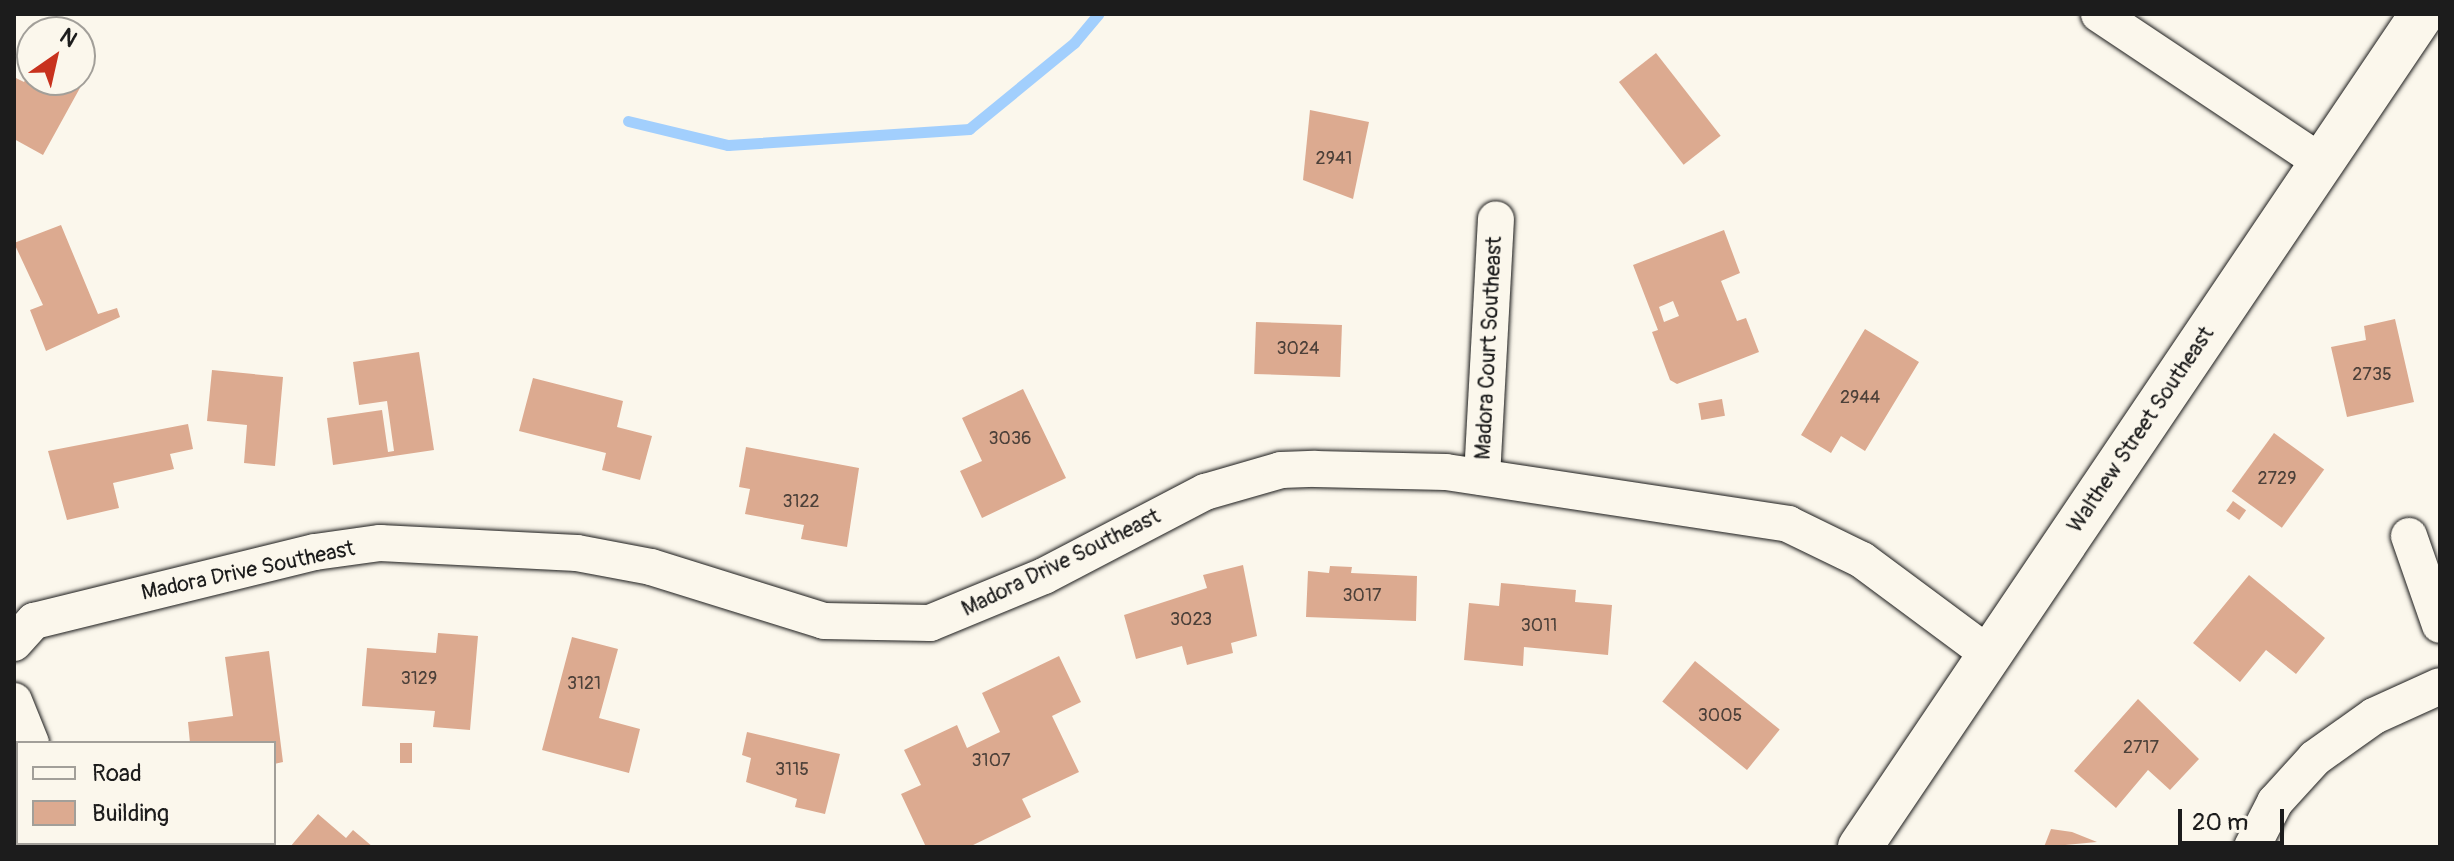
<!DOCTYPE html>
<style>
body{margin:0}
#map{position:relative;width:2454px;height:861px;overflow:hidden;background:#fbf7ec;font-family:Pangolin,sans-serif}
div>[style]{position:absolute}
.stream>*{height:11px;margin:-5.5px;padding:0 5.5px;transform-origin:5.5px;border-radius:5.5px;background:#a2cffd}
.building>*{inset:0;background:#dcaa90;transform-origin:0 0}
.roads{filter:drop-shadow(0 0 2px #1c1c1c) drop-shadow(0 0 2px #1c1c1c)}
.street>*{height:36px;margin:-18px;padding:0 18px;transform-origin:18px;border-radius:18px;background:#fbf7ec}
.secondary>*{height:44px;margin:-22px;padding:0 22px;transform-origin:22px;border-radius:22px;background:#fbf7ec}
span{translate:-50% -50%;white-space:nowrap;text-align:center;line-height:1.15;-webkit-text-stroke:6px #fbf7ec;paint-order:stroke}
.number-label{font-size:18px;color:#4c4039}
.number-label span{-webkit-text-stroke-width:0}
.street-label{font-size:22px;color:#1c1c1c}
.frame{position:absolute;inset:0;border:16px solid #1c1c1c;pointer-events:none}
.legend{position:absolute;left:16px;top:741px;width:260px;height:104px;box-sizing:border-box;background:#fbf7ec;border:2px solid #a29f99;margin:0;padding:10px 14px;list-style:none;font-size:24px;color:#1c1c1c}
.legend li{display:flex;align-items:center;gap:16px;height:40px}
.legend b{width:40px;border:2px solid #a29f99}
.north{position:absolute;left:16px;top:16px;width:80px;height:80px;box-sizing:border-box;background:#fbf7ec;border:2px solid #a29f99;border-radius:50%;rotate:34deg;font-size:22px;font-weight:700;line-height:32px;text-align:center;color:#1c1c1c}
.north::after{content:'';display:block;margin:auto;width:28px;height:36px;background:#c8321e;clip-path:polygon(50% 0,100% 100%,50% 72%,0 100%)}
.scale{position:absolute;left:2178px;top:809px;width:106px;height:36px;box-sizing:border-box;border:4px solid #1c1c1c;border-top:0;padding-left:10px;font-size:24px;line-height:28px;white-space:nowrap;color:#1c1c1c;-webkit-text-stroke:6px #fbf7ec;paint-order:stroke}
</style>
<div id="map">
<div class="stream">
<i style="left:628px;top:121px;width:103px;rotate:13.5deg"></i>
<i style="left:728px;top:145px;width:242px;rotate:-3.8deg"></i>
<i style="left:969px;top:129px;width:136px;rotate:-39.3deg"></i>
<i style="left:1074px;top:43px;width:38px;rotate:-50deg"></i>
</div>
<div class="building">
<i style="left:1656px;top:53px;width:105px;height:47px;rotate:52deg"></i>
<i style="clip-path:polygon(32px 69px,32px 80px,81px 86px,43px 155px,14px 139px,14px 77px,24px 82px)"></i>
<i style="clip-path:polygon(1310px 110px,1369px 122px,1353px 199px,1303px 180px)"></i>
<i style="clip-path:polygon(61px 225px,98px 314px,117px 308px,120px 317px,46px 351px,30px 310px,43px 305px,14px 243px)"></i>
<i style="clip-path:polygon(evenodd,1724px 230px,1740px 273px,1721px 281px,1737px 321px,1746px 318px,1759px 352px,1677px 384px,1670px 380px,1652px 332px,1658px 330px,1633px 265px,1724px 230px,1673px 301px,1679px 316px,1664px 322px,1659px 307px,1673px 301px)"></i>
<i style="clip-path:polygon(2395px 319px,2414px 402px,2347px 417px,2331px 347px,2366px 340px,2364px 326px)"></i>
<i style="left:1256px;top:322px;width:86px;height:52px;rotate:2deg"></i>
<i style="clip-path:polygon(1865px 329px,1919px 362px,1865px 451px,1841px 436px,1831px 453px,1801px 435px)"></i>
<i style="clip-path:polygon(419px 352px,434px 450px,333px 465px,327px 418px,382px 410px,388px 452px,394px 451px,387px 401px,359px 405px,353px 362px)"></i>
<i style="clip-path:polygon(212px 370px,283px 377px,275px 466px,244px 463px,247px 425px,207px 421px)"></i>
<i style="clip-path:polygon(533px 378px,623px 401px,617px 427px,652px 436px,640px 480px,602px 470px,606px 453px,519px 431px)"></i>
<i style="clip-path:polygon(1023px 389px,1066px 478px,982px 518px,960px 471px,982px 461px,962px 418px)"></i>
<i style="left:1722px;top:399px;width:17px;height:24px;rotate:80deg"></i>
<i style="clip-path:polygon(188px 424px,193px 449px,170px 454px,174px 469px,113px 483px,119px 508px,67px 520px,48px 451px)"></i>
<i style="left:2274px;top:433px;width:62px;height:72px;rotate:36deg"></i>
<i style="clip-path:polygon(746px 447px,859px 468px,847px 547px,801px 539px,804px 525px,745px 514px,750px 489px,739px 487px)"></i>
<i style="left:2233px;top:501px;width:16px;height:12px;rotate:35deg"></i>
<i style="clip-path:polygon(1243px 565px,1257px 636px,1231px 643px,1233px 653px,1187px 665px,1182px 646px,1136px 659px,1124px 615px,1207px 588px,1203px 575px)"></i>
<i style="clip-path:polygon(1330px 566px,1352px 567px,1351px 573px,1417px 576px,1416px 621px,1306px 617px,1308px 571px,1329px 573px)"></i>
<i style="clip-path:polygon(2249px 575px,2325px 638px,2296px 674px,2266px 650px,2240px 682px,2193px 643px)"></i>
<i style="clip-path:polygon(1501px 583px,1576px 590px,1575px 602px,1612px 605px,1608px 655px,1524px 647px,1523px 666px,1464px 660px,1469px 603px,1499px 606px)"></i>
<i style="clip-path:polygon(438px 633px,478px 636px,470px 730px,433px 727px,435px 711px,362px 706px,367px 648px,436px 653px)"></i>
<i style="clip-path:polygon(572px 637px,618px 649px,599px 718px,640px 729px,629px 773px,542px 750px)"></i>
<i style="clip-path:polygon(269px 651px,283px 762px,274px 764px,274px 743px,190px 743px,188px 722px,233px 716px,225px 657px)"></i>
<i style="clip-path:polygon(1059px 656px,1081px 702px,1052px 716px,1079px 772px,1022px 799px,1031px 817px,969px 847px,926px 847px,901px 794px,921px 785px,904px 750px,957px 725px,967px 748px,1000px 732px,982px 693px)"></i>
<i style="left:1695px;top:661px;width:109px;height:52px;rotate:39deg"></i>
<i style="clip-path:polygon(2138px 699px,2199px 759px,2170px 790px,2148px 770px,2116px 808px,2074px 771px)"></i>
<i style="clip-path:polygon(747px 732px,840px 754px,825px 814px,795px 807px,797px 799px,746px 782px,751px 758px,742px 755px)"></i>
<i style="left:400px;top:743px;width:12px;height:20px"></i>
<i style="clip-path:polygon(318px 814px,346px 838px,353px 830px,373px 847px,290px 847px)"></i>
<i style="clip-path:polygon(2051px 829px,2072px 832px,2097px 842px,2044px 847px)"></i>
</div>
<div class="roads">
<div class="street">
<i style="left:2099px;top:14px;width:267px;rotate:33.7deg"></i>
<i style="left:1482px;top:477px;width:258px;rotate:-86.9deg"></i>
<i style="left:2409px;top:536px;width:94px;rotate:70.8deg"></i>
<i style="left:14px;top:643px;width:30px;rotate:-48deg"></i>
<i style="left:34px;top:621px;width:289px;rotate:-13.8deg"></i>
<i style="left:315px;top:552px;width:66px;rotate:-7.9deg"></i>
<i style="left:380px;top:543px;width:197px;rotate:2.9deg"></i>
<i style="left:577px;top:553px;width:75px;rotate:10.7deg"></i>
<i style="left:651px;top:567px;width:181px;rotate:17.3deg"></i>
<i style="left:824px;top:621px;width:106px;rotate:1.1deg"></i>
<i style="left:930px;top:623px;width:123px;rotate:-22.4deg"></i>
<i style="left:1044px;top:576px;width:182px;rotate:-27.6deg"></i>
<i style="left:1205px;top:492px;width:79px;rotate:-16.1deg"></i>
<i style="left:1281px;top:470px;width:34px;rotate:-2deg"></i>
<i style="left:1315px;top:469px;width:131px;rotate:1.3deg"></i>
<i style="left:1446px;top:472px;width:346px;rotate:8.6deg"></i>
<i style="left:1788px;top:524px;width:82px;rotate:25.9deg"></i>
<i style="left:1862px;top:560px;width:159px;rotate:36.6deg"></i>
<i style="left:14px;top:701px;width:45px;rotate:68deg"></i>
<i style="left:92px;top:843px;width:5px;rotate:53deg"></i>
<i style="left:2252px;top:847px;width:51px;rotate:-62.9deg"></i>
<i style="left:2275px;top:802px;width:59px;rotate:-47.7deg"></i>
<i style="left:2315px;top:758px;width:72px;rotate:-35.4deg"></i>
<i style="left:2374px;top:716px;width:72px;rotate:-24.4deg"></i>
</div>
<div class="secondary">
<i style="left:1860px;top:847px;width:1005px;rotate:-55.99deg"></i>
</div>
</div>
<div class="number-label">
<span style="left:1334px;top:159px">2941</span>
<span style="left:1298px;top:349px">3024</span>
<span style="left:2372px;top:375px">2735</span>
<span style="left:1860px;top:398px">2944</span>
<span style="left:1010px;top:439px">3036</span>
<span style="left:2277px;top:479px">2729</span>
<span style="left:801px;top:502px">3122</span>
<span style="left:1362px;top:596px">3017</span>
<span style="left:1191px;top:620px">3023</span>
<span style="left:1539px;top:626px">3011</span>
<span style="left:419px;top:679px">3129</span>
<span style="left:584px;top:684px">3121</span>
<span style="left:1720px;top:716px">3005</span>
<span style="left:2141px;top:748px">2717</span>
<span style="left:991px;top:761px">3107</span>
<span style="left:792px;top:770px">3115</span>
</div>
<div class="street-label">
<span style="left:1489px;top:348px;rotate:-87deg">Madora Court Southeast</span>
<span style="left:2141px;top:430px;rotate:-56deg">Walthew Street Southeast</span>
<span style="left:1061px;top:563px;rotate:-26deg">Madora Drive Southeast</span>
<span style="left:248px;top:571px;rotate:-12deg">Madora Drive Southeast</span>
</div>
<div class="frame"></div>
<ul class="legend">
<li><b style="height:10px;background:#fbf7ec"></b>Road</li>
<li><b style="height:22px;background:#dcaa90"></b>Building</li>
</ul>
<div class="north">N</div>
<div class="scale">20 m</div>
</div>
